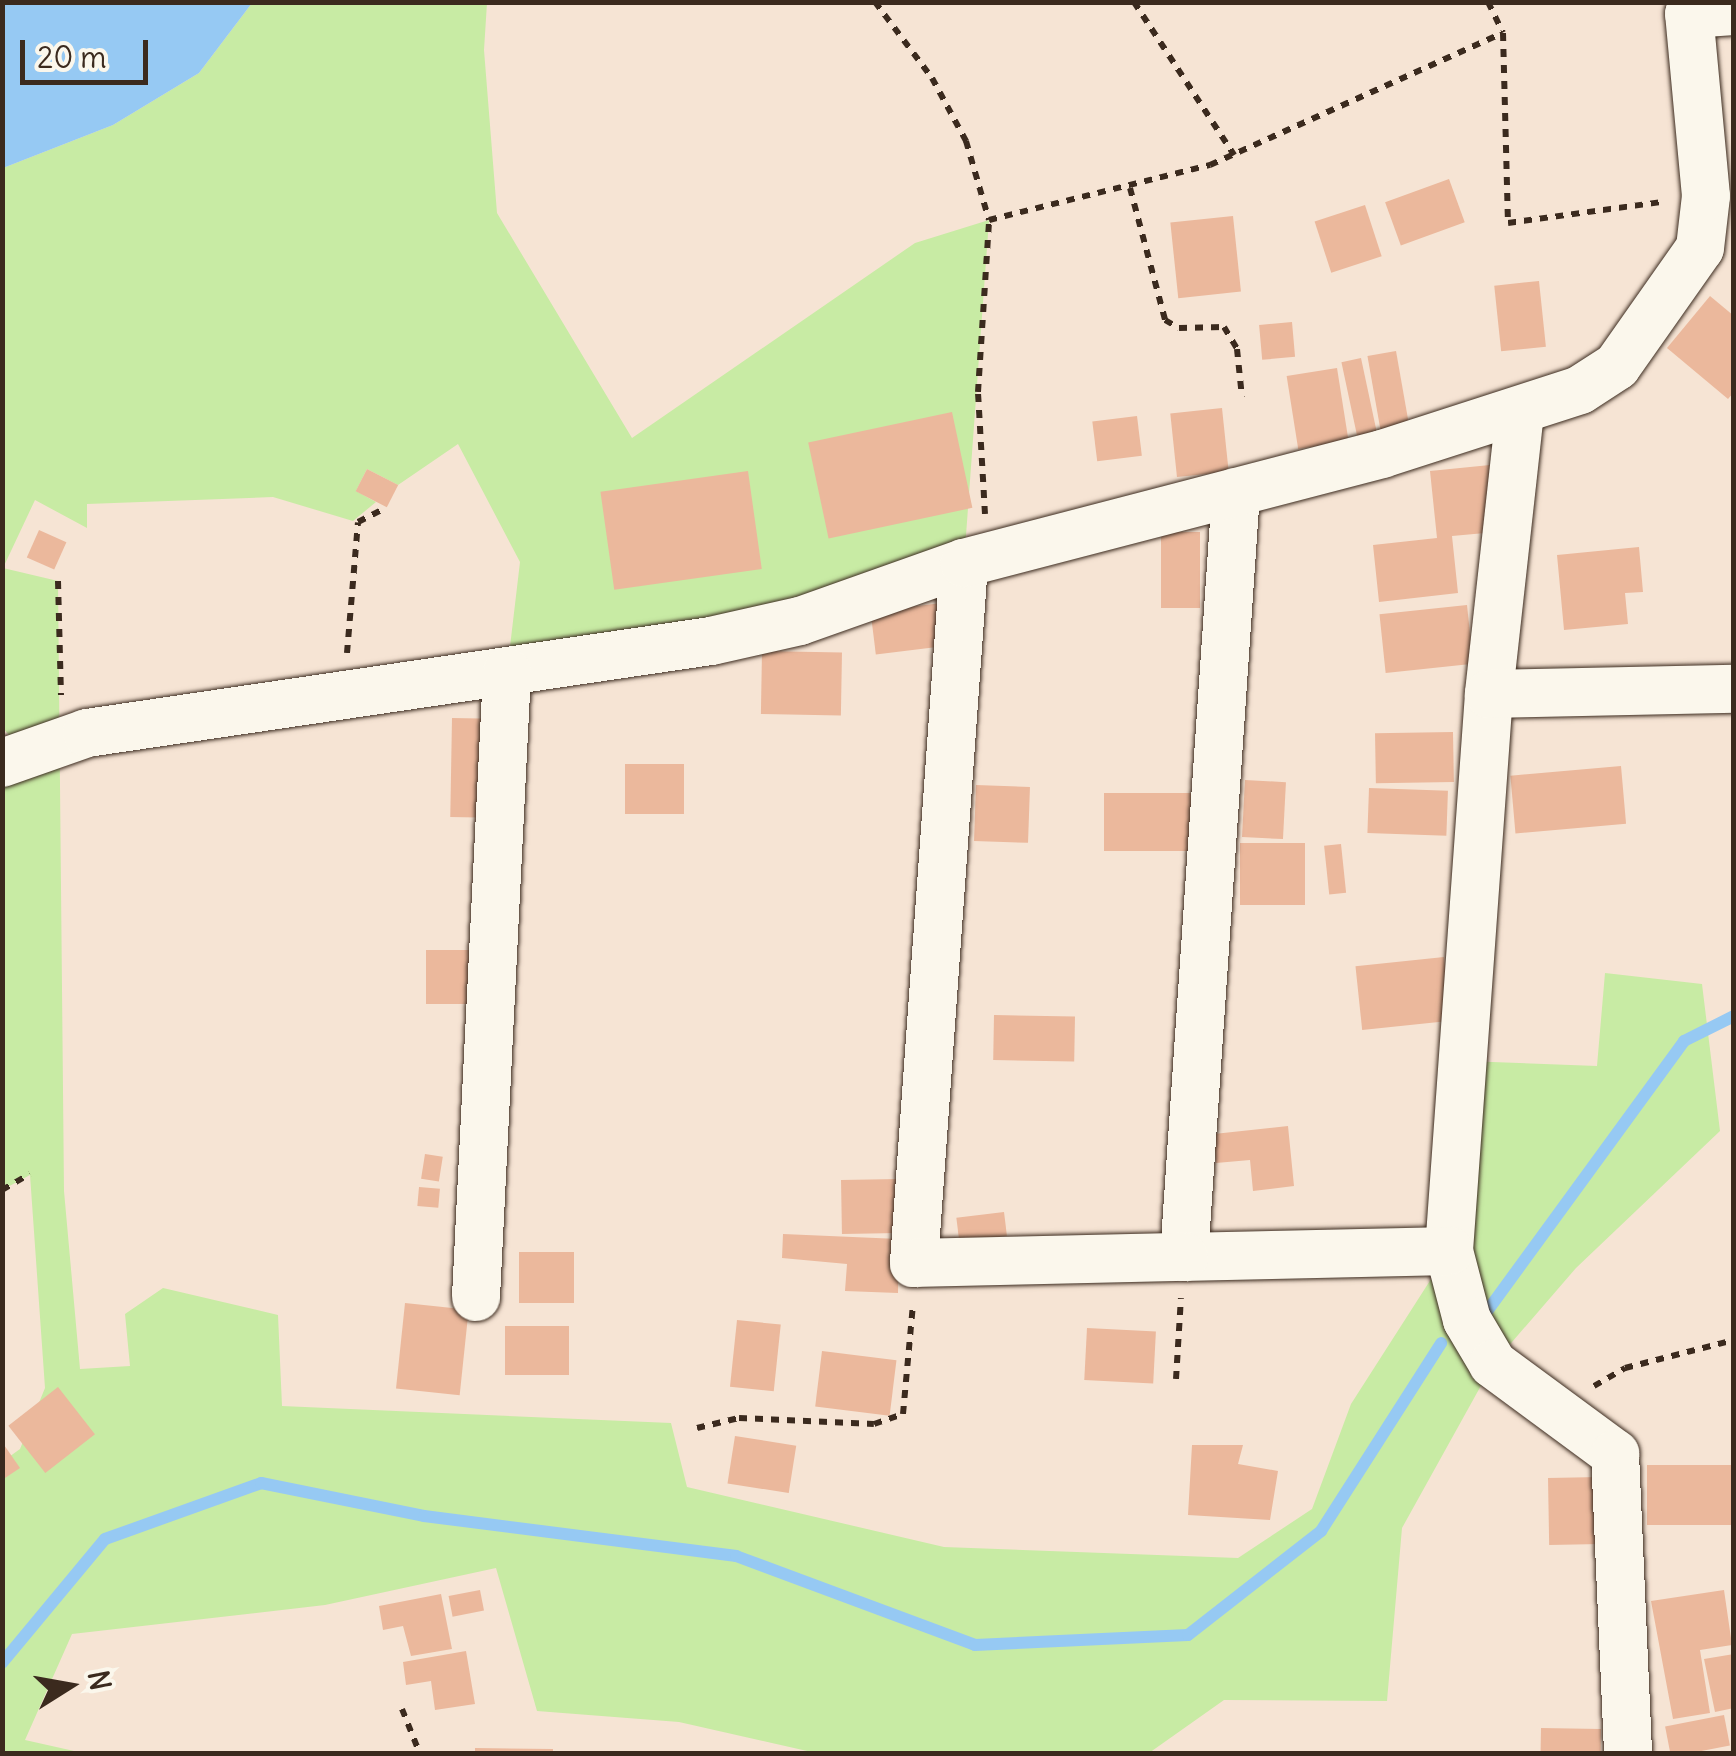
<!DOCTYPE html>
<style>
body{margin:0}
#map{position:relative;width:1736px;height:1756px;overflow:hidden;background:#f6e4d4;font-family:Delius,sans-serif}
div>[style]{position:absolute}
.green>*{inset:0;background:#c8eba4}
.water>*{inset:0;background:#96c9f3}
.stream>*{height:12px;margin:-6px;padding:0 6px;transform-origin:6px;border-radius:6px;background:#96c9f3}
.building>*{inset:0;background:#ebb89c;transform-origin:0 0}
.path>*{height:6px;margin-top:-3px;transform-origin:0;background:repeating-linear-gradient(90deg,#3b2a1e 0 8px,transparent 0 16px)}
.roads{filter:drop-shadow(0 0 2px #3b2a1e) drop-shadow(0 0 2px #3b2a1e)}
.minor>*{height:48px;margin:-24px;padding:0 24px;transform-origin:24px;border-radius:24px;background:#fbf7ec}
span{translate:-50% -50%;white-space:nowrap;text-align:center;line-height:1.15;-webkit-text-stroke:8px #fbf7ec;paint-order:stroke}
.frame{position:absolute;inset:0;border:5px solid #3b2a1e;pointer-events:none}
.north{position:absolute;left:20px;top:1636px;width:100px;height:100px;-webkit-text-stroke:8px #fbf7ec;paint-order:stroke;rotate:79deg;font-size:28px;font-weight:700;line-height:40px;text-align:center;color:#3b2a1e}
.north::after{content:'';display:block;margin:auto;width:35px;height:45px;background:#3b2a1e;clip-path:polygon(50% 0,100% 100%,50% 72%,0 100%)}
.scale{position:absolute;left:20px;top:40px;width:128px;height:45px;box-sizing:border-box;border:5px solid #3b2a1e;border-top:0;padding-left:12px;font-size:30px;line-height:35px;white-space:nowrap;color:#3b2a1e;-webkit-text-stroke:8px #fbf7ec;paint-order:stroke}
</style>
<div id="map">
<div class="green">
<i style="clip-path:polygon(252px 3px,487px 3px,484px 50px,497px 213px,632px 438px,915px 243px,989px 220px,964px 563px,507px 672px,520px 562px,458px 444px,398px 485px,367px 469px,356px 491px,376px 502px,353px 521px,273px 497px,87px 504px,87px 528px,35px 500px,3px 568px,58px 581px,64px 1191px,80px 1369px,130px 1366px,125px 1314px,163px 1288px,278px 1315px,282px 1406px,671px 1423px,687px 1487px,944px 1547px,1238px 1558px,1312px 1509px,1351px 1404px,1449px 1251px,1465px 1061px,1597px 1066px,1605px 973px,1702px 984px,1720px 1131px,1576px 1268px,1493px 1364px,1402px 1528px,1387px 1701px,1224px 1700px,1149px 1753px,816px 1753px,679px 1722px,537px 1711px,496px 1568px,325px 1605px,72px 1634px,25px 1740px,83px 1753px,3px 1753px,2px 1462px,20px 1449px,45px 1388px,30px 1175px,2px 1190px,2px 763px,23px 751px,2px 727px,3px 168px,113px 125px,199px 73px)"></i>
</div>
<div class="water">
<i style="clip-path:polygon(3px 2px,252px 2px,252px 3px,199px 73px,113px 125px,3px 168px)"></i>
</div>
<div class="stream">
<i style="left:1488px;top:1310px;width:333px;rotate:-53.9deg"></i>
<i style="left:1684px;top:1041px;width:56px;rotate:-26.6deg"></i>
<i style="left:2px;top:1663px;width:161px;rotate:-50.3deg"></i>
<i style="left:105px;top:1539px;width:166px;rotate:-19.7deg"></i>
<i style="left:261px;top:1483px;width:166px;rotate:11.4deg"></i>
<i style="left:424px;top:1516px;width:315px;rotate:7.3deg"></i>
<i style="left:736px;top:1556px;width:255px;rotate:20.4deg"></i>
<i style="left:975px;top:1645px;width:213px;rotate:-2.7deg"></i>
<i style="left:1188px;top:1635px;width:169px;rotate:-38deg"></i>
<i style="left:1321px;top:1531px;width:223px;rotate:-57.4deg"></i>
</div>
<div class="building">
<i style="left:1449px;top:179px;width:46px;height:68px;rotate:70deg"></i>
<i style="left:1365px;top:205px;width:54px;height:53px;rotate:72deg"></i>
<i style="left:1233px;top:216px;width:76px;height:63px;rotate:84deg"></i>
<i style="left:1539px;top:281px;width:66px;height:45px;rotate:84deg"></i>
<i style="clip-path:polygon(1710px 296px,1734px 316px,1734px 392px,1728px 399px,1667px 348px)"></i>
<i style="left:1292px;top:322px;width:35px;height:33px;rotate:85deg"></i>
<i style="left:1396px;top:351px;width:79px;height:29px;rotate:80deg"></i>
<i style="left:1361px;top:358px;width:76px;height:20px;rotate:78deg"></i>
<i style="left:1337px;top:368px;width:74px;height:51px;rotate:81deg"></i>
<i style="left:1222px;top:408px;width:64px;height:52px;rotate:84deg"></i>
<i style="left:952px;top:412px;width:98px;height:147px;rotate:78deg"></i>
<i style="left:1137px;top:416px;width:40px;height:45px;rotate:83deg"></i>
<i style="clip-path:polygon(1500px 464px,1507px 531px,1452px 536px,1458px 593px,1379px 602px,1373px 545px,1437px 538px,1430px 471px)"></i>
<i style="left:367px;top:469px;width:35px;height:25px;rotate:27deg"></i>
<i style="left:748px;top:471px;width:99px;height:149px;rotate:82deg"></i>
<i style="left:39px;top:530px;width:30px;height:30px;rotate:24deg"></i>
<i style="left:1161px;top:532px;width:39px;height:76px"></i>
<i style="clip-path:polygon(1639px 547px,1643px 592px,1625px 593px,1628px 624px,1564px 630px,1557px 555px)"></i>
<i style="left:950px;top:602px;width:43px;height:80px;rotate:83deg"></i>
<i style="left:1467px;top:605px;width:59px;height:88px;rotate:84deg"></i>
<i style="left:762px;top:651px;width:80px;height:63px;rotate:1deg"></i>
<i style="left:452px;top:718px;width:56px;height:99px;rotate:1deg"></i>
<i style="left:1453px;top:732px;width:50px;height:78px;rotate:89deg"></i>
<i style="left:625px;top:764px;width:59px;height:50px"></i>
<i style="left:1621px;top:766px;width:58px;height:111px;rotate:85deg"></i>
<i style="left:1245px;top:780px;width:41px;height:57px;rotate:3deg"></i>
<i style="left:976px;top:785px;width:54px;height:56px;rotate:2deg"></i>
<i style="left:1369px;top:788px;width:79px;height:45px;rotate:2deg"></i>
<i style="left:1104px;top:793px;width:90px;height:58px"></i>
<i style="left:1240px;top:843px;width:65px;height:62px"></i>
<i style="left:1341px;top:844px;width:49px;height:17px;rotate:84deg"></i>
<i style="left:426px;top:950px;width:77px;height:54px"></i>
<i style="left:1444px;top:957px;width:64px;height:89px;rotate:84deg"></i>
<i style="left:994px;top:1015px;width:81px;height:45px;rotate:1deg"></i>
<i style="clip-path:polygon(1288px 1126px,1294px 1186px,1253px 1191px,1250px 1160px,1216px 1163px,1214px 1134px)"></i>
<i style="left:425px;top:1154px;width:18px;height:25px;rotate:9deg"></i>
<i style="left:898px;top:1179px;width:54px;height:57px;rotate:89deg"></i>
<i style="left:419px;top:1187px;width:21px;height:19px;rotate:5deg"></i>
<i style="left:1004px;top:1212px;width:24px;height:48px;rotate:83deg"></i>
<i style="clip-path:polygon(783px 1234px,899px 1239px,898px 1293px,845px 1291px,847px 1264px,782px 1258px)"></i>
<i style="left:519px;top:1252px;width:55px;height:51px"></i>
<i style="left:405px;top:1303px;width:64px;height:86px;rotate:6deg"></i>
<i style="left:737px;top:1320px;width:44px;height:67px;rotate:6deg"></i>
<i style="left:505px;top:1326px;width:64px;height:49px"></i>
<i style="left:1087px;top:1328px;width:69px;height:52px;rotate:3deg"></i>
<i style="left:822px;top:1351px;width:75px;height:56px;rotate:7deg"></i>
<i style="left:58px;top:1387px;width:60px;height:63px;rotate:52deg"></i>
<i style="left:735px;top:1436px;width:62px;height:48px;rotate:9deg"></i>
<i style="clip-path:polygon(2px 1442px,20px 1468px,2px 1480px)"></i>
<i style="clip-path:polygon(1192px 1445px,1243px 1445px,1238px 1464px,1278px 1471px,1270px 1520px,1188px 1515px)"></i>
<i style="left:1734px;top:1465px;width:60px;height:87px;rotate:90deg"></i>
<i style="left:1600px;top:1477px;width:67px;height:52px;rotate:89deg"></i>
<i style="left:480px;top:1590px;width:21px;height:32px;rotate:79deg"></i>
<i style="clip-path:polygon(1724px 1590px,1732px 1645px,1700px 1650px,1710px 1713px,1673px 1719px,1651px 1601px)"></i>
<i style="clip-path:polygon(441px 1594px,452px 1649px,411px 1656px,403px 1626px,383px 1630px,379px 1606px)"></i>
<i style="clip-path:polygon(466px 1651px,475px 1704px,435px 1710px,431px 1681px,406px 1685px,403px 1662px)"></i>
<i style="clip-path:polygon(1734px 1654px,1734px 1708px,1715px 1712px,1704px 1659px)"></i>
<i style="left:1724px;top:1715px;width:31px;height:60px;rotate:79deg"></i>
<i style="left:1541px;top:1728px;width:60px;height:26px;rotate:1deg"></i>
<i style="clip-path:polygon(475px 1748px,553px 1749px,553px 1754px,475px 1754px)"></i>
</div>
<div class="path">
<i style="left:875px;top:2px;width:95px;rotate:53.1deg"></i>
<i style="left:932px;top:78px;width:72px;rotate:61.6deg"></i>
<i style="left:966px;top:141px;width:82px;rotate:73.8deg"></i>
<i style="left:1134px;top:2px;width:183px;rotate:56.8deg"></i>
<i style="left:1488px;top:2px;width:34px;rotate:64deg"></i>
<i style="left:1503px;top:33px;width:190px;rotate:88.5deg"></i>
<i style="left:1508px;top:223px;width:154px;rotate:-7.8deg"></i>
<i style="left:1130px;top:188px;width:137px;rotate:75.1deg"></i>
<i style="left:1165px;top:320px;width:16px;rotate:30deg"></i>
<i style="left:1179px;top:328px;width:45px;rotate:-1.3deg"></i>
<i style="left:1224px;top:327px;width:26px;rotate:59deg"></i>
<i style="left:1237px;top:349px;width:48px;rotate:84.1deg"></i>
<i style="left:985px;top:514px;width:122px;rotate:-93.3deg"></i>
<i style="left:978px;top:392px;width:172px;rotate:-86.3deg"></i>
<i style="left:989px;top:220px;width:228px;rotate:-14deg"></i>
<i style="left:1210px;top:165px;width:321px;rotate:-24.3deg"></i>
<i style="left:58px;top:581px;width:114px;rotate:88.5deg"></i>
<i style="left:347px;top:653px;width:131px;rotate:-85.2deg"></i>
<i style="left:358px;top:522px;width:31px;rotate:-27deg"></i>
<i style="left:2px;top:1190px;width:32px;rotate:-30deg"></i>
<i style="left:1176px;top:1379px;width:81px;rotate:-86.5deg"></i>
<i style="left:1594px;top:1386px;width:36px;rotate:-30deg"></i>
<i style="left:1625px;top:1368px;width:113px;rotate:-14.4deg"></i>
<i style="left:697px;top:1428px;width:43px;rotate:-13.4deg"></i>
<i style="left:739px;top:1418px;width:135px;rotate:2.5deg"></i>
<i style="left:874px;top:1424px;width:31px;rotate:-19deg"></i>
<i style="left:903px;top:1414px;width:110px;rotate:-84.8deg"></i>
<i style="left:402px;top:1709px;width:48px;rotate:68.2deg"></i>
</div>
<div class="roads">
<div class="minor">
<i style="left:1520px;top:412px;width:284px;rotate:96.3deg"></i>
<i style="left:1489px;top:694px;width:558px;rotate:94.11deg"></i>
<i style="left:1449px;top:1251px;width:71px;rotate:75.4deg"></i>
<i style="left:1467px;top:1320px;width:51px;rotate:59.4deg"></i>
<i style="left:1493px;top:1364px;width:152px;rotate:36.4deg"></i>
<i style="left:1615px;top:1454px;width:300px;rotate:87.5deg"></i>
<i style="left:1236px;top:492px;width:767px;rotate:93.89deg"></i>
<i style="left:1184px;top:1257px;width:265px;rotate:-1.3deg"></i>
<i style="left:964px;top:563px;width:702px;rotate:94.09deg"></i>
<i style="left:914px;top:1263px;width:270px;rotate:-1.3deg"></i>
<i style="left:1489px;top:694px;width:245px;rotate:-1.2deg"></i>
<i style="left:2px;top:763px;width:90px;rotate:-19.4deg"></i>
<i style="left:87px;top:733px;width:631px;rotate:-8.39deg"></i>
<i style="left:711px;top:641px;width:91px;rotate:-12.7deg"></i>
<i style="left:800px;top:621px;width:174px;rotate:-19.5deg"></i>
<i style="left:964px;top:563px;width:432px;rotate:-14.6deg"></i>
<i style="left:1382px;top:454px;width:208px;rotate:-17.9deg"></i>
<i style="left:1580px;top:390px;width:44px;rotate:-33deg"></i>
<i style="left:1617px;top:366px;width:144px;rotate:-54.9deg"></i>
<i style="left:1700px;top:248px;width:52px;rotate:-83.4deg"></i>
<i style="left:1706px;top:196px;width:183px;rotate:-95.3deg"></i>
<i style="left:1689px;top:14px;width:45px;rotate:-3.8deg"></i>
<i style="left:476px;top:1297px;width:626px;rotate:-87.16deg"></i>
</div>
</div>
<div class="frame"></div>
<div class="north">N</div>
<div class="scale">20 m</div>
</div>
